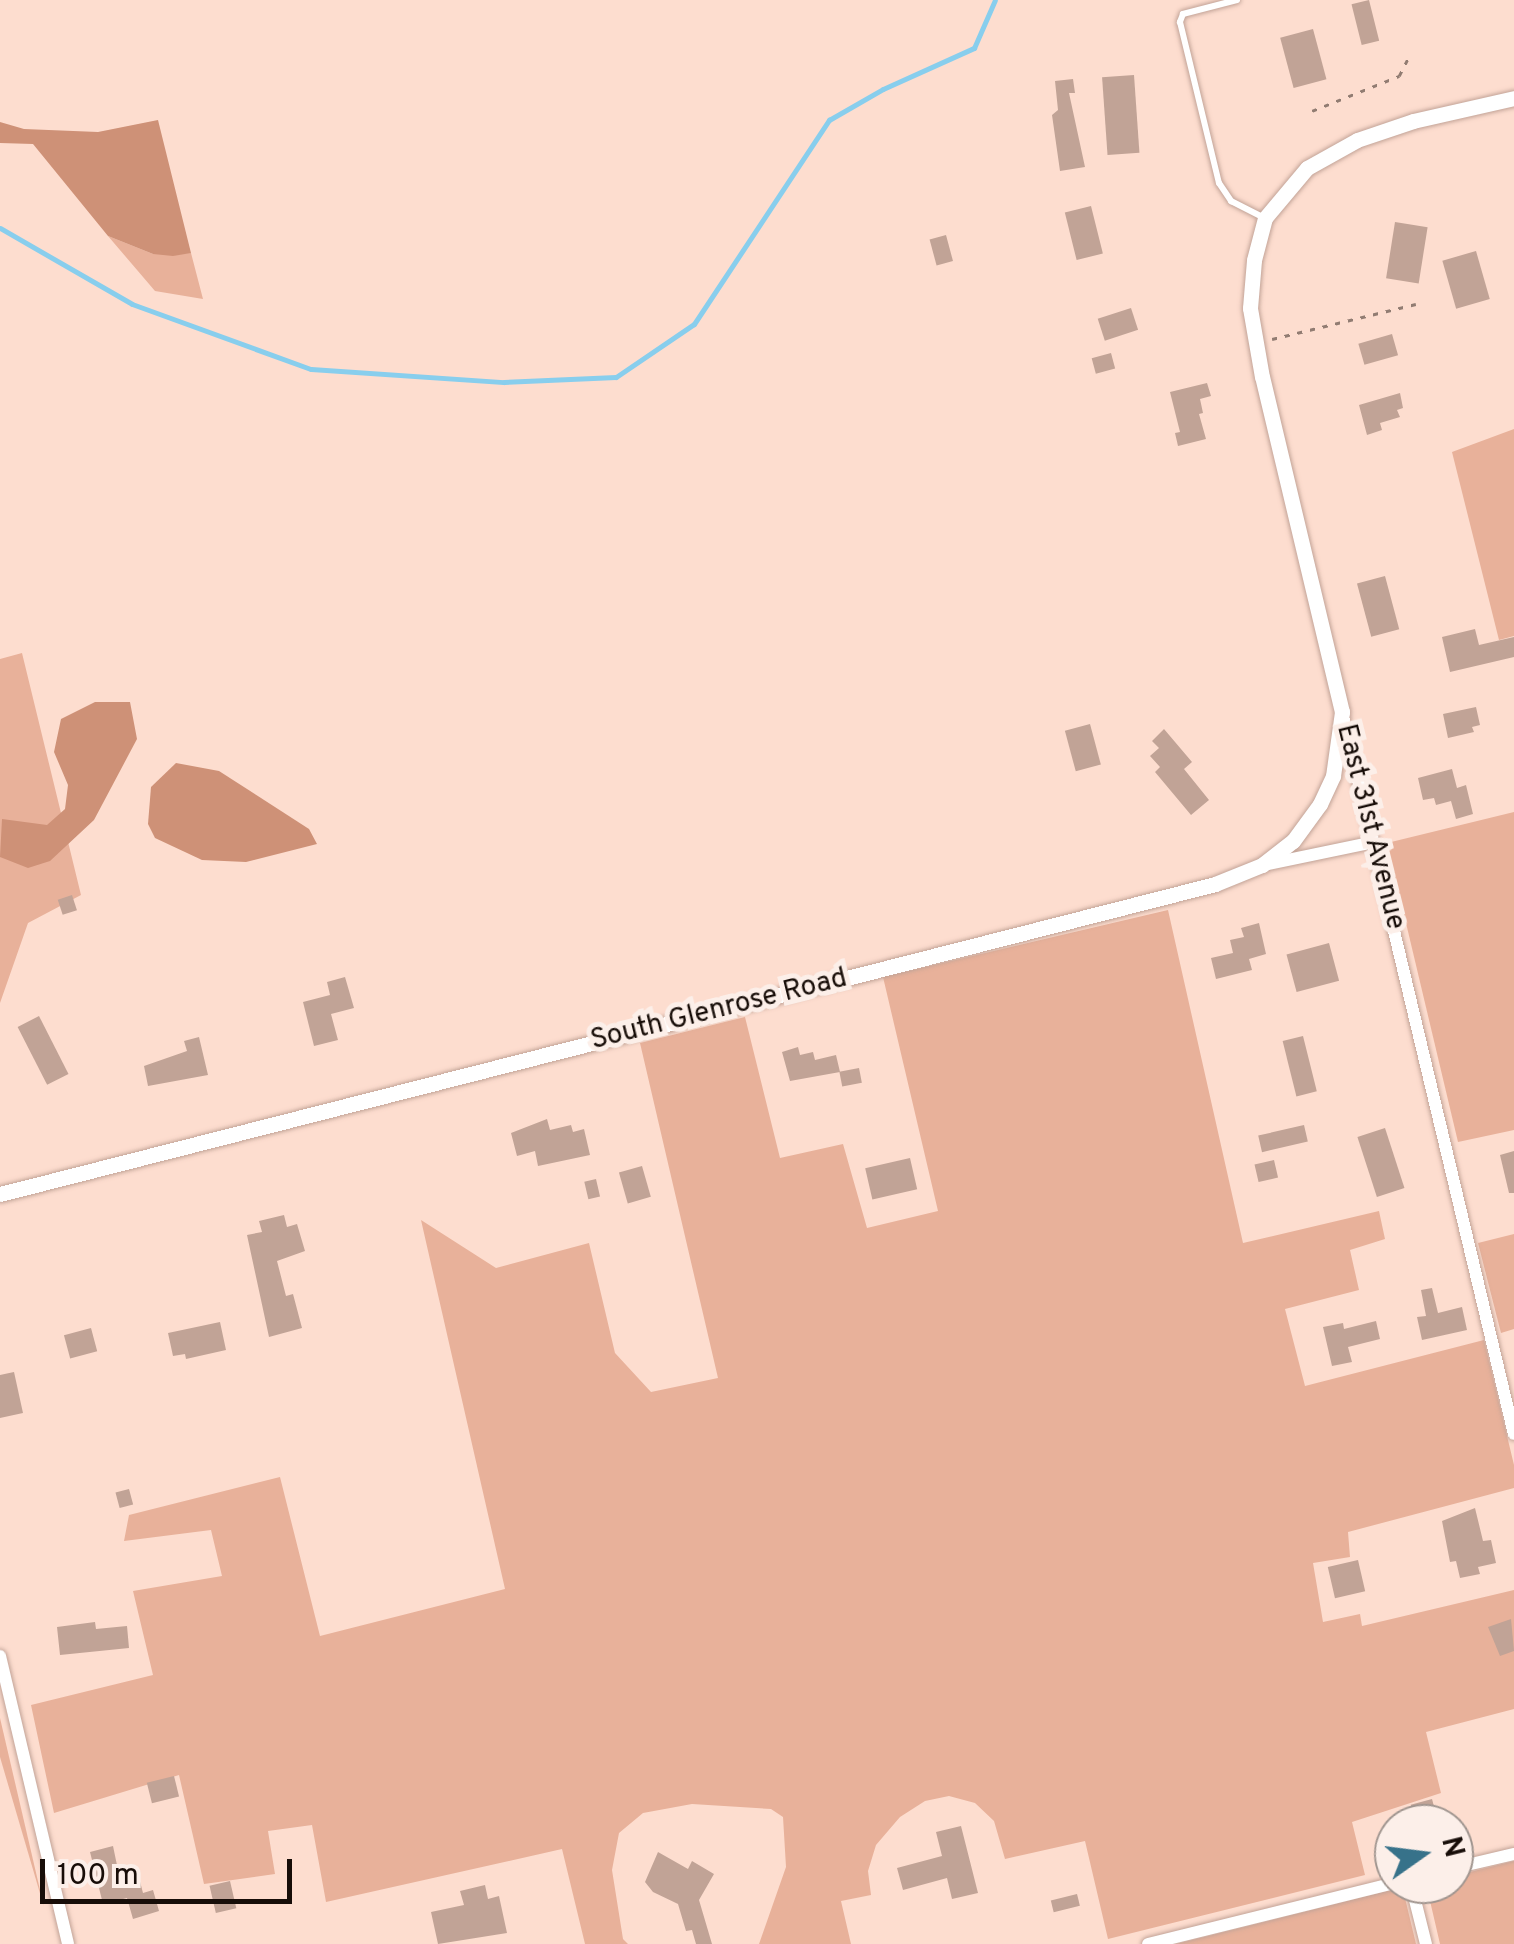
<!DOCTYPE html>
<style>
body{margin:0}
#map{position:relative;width:1514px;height:1944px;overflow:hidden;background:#fdddcf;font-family:Overpass,sans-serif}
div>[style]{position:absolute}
.green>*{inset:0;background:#e8b19a}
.forest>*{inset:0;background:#ce9177}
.stream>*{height:5px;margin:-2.5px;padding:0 2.5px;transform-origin:2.5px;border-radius:2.5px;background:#88ceed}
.building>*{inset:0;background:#c1a396;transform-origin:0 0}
.path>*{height:2.5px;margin-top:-1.25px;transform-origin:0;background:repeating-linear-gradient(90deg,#917c72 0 5px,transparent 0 13px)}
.roads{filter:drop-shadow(0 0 2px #c2a397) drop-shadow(0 0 2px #c2a397)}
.service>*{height:6px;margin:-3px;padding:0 3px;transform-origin:3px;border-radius:3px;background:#fff}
.minor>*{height:12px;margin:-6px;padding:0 6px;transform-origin:6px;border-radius:6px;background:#fff}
.tertiary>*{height:15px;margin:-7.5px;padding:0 7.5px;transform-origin:7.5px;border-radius:7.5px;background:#fff}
span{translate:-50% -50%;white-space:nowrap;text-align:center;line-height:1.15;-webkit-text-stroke:10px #fcefe9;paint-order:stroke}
.street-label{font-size:28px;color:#170d08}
.north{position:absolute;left:1374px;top:1804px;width:100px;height:100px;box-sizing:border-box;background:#fcefe9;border:2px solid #a0958f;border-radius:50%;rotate:76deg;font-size:28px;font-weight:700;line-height:40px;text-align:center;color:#170d08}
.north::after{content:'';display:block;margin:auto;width:35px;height:45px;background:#37728a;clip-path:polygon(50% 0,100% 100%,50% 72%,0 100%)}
.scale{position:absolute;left:40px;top:1859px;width:252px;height:45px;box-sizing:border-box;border:5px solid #170d08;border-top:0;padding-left:12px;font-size:30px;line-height:35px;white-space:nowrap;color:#170d08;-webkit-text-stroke:8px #fcefe9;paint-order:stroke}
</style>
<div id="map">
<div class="green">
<i style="clip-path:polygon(108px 236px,153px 254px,191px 253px,203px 299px,155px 291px)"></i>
<i style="clip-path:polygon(1514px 429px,1514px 636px,1499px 640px,1452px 452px)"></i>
<i style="clip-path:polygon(22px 653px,81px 895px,28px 923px,0 1003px,0 659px)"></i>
<i style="clip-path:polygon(1514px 812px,1514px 1130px,1458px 1142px,1387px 843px)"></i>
<i style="clip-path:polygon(1168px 910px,1243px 1243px,1379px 1211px,1385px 1239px,1350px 1250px,1359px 1290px,1285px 1309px,1305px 1386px,1484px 1340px,1514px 1465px,1514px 1488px,1348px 1532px,1350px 1557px,1313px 1563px,1323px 1622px,1360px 1614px,1362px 1626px,1514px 1590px,1514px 1709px,1426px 1732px,1441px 1793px,1352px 1822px,1365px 1875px,1108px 1939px,1085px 1841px,1005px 1859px,994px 1821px,975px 1803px,949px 1796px,925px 1801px,900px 1817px,876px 1845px,868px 1871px,871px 1895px,841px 1901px,851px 1944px,759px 1944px,786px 1867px,783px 1817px,771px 1809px,692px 1804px,643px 1813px,619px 1833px,612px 1870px,623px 1939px,628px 1944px,585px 1944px,562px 1849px,326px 1902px,312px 1825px,268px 1831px,275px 1874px,204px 1884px,179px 1775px,54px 1813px,31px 1705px,153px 1675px,133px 1591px,222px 1576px,211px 1530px,124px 1541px,129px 1515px,280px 1477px,320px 1636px,505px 1589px,421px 1220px,496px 1268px,589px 1243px,615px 1353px,651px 1392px,718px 1378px,640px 1043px,745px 1017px,780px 1158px,843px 1144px,867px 1228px,938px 1211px,883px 977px)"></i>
<i style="clip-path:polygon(1514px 1234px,1514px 1329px,1501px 1333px,1478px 1243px)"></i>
<i style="clip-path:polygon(0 1718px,44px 1907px,0 1757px)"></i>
<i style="clip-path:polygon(1514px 1861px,1514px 1944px,1440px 1944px,1427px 1888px,1454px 1884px,1454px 1876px)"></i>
<i style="clip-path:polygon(1395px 1889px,1405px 1898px,1416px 1944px,1176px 1944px)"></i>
</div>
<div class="forest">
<i style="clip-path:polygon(158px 120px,191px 253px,173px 256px,153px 254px,108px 236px,33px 144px,0 143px,0 122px,24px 129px,98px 132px)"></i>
<i style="clip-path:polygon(95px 702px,130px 702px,137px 739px,94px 820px,50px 861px,28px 868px,0 857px,2px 819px,47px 825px,65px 809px,68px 785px,54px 752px,61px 719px)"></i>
<i style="clip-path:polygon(176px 763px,219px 771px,309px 829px,317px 844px,246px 862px,202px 860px,155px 838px,148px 824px,151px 787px)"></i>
</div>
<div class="stream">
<i style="left:0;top:228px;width:152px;rotate:29.9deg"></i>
<i style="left:132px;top:304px;width:190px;rotate:20deg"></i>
<i style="left:311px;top:369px;width:193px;rotate:3.9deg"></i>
<i style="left:504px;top:382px;width:112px;rotate:-2.6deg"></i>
<i style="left:616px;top:377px;width:94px;rotate:-34.2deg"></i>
<i style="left:694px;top:324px;width:245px;rotate:-56.5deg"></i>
<i style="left:829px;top:120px;width:62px;rotate:-29.9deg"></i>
<i style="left:883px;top:89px;width:100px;rotate:-24.3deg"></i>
<i style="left:974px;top:48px;width:52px;rotate:-66.4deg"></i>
</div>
<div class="building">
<i style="left:1369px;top:0;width:42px;height:18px;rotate:76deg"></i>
<i style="left:1313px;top:29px;width:52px;height:34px;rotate:75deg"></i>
<i style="left:1134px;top:75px;width:78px;height:32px;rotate:86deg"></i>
<i style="clip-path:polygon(1073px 79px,1075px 93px,1069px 93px,1085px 167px,1060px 171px,1052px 115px,1058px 110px,1055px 81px)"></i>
<i style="left:1091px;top:206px;width:49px;height:27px;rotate:76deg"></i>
<i style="left:1395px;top:222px;width:33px;height:57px;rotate:9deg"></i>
<i style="left:946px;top:235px;width:27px;height:17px;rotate:75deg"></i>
<i style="left:1476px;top:251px;width:50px;height:35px;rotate:74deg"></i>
<i style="left:1131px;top:308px;width:23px;height:35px;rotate:72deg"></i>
<i style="left:1392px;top:334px;width:22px;height:35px;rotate:74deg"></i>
<i style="left:1111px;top:353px;width:16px;height:20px;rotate:75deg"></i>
<i style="clip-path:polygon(1207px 383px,1211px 396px,1200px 399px,1203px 413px,1199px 414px,1206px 439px,1178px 446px,1175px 433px,1180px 432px,1170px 392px)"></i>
<i style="clip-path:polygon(1400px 393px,1403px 408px,1397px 410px,1400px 417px,1380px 423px,1382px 430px,1367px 435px,1359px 405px)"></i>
<i style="left:1385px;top:576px;width:55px;height:29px;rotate:75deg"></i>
<i style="clip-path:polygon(1475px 629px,1479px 645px,1514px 637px,1514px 657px,1450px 672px,1442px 637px)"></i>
<i style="clip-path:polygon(1476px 707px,1480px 725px,1472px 727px,1474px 732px,1448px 738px,1443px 714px)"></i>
<i style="left:1090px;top:724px;width:42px;height:26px;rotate:75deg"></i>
<i style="clip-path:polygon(1164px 729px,1192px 762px,1184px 769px,1209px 800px,1191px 815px,1155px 772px,1160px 767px,1150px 756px,1159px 748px,1152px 741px)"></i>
<i style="clip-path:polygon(1452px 769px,1457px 788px,1466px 785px,1473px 814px,1456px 819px,1451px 801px,1436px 805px,1434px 798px,1423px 800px,1418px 778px)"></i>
<i style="left:72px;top:895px;width:16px;height:15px;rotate:72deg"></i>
<i style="clip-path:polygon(1259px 923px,1266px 954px,1249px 959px,1252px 970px,1216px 979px,1211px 958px,1233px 953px,1230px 940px,1244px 937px,1241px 928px)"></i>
<i style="left:1329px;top:943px;width:39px;height:44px;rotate:75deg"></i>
<i style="clip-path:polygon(345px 977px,354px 1008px,331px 1014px,338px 1040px,314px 1046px,303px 1002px,330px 995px,327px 982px)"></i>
<i style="left:39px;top:1016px;width:65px;height:24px;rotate:63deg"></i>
<i style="left:1303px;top:1036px;width:57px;height:21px;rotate:76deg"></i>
<i style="clip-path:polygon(199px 1037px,208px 1075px,148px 1086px,144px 1066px,187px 1051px,184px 1041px)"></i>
<i style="clip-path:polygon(798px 1047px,800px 1055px,813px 1052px,815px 1060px,836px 1055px,840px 1072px,790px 1081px,782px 1052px)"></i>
<i style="left:859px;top:1068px;width:15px;height:20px;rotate:79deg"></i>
<i style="clip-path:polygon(547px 1119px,550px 1130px,571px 1125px,573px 1132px,584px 1129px,590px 1155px,538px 1166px,535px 1151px,517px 1156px,511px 1133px)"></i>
<i style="left:1304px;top:1125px;width:17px;height:47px;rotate:77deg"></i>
<i style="left:1385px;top:1128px;width:63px;height:29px;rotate:72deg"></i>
<i style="clip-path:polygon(1514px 1151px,1514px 1193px,1509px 1193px,1500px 1155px)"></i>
<i style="left:910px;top:1158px;width:32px;height:46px;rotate:77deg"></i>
<i style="left:1274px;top:1160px;width:18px;height:20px;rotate:77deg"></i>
<i style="left:642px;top:1166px;width:32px;height:24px;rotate:74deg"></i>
<i style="left:596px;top:1179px;width:18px;height:12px;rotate:77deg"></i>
<i style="clip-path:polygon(284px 1215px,287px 1227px,297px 1224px,305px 1251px,277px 1261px,286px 1296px,293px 1294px,302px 1328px,269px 1337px,247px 1235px,262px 1232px,259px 1221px)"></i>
<i style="clip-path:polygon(1432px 1288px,1438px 1313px,1462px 1307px,1467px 1330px,1422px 1340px,1417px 1317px,1426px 1316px,1421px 1290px)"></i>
<i style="clip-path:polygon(1376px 1321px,1380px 1339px,1348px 1347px,1352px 1362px,1332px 1366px,1323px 1327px,1343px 1323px,1344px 1329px)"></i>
<i style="clip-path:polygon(220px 1322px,226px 1350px,186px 1359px,185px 1354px,173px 1356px,168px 1333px)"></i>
<i style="left:91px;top:1328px;width:24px;height:28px;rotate:75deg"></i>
<i style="clip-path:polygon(14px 1372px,23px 1413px,0 1418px,0 1375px)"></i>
<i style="left:129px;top:1489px;width:16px;height:14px;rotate:75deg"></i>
<i style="clip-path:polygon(1475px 1508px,1483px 1541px,1491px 1540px,1496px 1563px,1478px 1567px,1480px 1574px,1460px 1578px,1456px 1561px,1450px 1562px,1442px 1521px)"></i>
<i style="left:1358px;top:1560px;width:32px;height:31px;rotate:77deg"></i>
<i style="clip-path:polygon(1511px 1619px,1514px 1651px,1500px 1656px,1488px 1627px)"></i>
<i style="clip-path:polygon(95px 1622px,96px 1629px,127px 1626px,129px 1648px,60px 1655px,57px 1627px)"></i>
<i style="left:174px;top:1776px;width:21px;height:28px;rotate:76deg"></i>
<i style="left:1432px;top:1799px;width:16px;height:22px;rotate:75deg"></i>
<i style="clip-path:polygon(961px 1826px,978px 1893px,952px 1899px,947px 1878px,903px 1890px,897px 1868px,942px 1856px,936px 1832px)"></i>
<i style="clip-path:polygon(113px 1846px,118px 1870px,136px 1866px,143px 1893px,153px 1890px,159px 1911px,133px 1919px,127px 1898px,103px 1904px,90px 1852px)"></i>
<i style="clip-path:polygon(658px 1852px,688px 1869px,692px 1861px,714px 1874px,699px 1900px,712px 1944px,696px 1944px,692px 1930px,686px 1931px,678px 1904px,653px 1892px,645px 1882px)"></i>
<i style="left:230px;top:1881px;width:28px;height:21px;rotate:77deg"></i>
<i style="clip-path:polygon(485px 1885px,488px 1899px,499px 1896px,507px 1933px,438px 1944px,431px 1912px,464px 1905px,460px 1891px)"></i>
<i style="left:1077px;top:1894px;width:12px;height:27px;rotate:76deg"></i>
</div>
<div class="path">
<i style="left:1312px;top:111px;width:94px;rotate:-21.9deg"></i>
<i style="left:1399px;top:76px;width:25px;rotate:-63deg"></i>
<i style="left:1272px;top:339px;width:148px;rotate:-13.7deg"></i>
</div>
<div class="roads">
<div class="service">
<i style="left:1237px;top:0;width:56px;rotate:165.5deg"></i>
<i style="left:1183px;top:14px;width:9px;rotate:111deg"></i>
<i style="left:1180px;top:22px;width:166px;rotate:76.4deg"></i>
<i style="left:1219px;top:183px;width:22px;rotate:56deg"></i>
<i style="left:1231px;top:201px;width:37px;rotate:27deg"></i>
</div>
<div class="minor">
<i style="left:1343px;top:717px;width:737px;rotate:76.59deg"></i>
<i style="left:1264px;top:865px;width:112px;rotate:-11.8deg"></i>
<i style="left:0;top:1656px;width:296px;rotate:76.7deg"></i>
<i style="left:1454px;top:1868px;width:62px;rotate:-13.1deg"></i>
<i style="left:1411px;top:1884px;width:62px;rotate:76deg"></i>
<i style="left:1148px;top:1944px;width:253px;rotate:-13.9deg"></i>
</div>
<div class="tertiary">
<i style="left:0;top:1194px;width:1254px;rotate:-14.31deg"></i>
<i style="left:1215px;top:884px;width:51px;rotate:-22deg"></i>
<i style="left:1262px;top:865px;width:39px;rotate:-38deg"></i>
<i style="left:1293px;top:841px;width:46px;rotate:-53.9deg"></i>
<i style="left:1320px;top:804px;width:31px;rotate:-65deg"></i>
<i style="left:1333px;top:776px;width:65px;rotate:-82deg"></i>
<i style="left:1342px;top:712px;width:344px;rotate:-103.4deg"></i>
<i style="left:1262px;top:377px;width:70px;rotate:-99.9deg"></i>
<i style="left:1250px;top:308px;width:48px;rotate:-85.2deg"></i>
<i style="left:1254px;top:260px;width:43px;rotate:-75.3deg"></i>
<i style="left:1265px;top:218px;width:65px;rotate:-50deg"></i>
<i style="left:1307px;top:168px;width:57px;rotate:-29.2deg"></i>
<i style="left:1357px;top:140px;width:59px;rotate:-18.7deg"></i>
<i style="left:1413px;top:121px;width:104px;rotate:-12.8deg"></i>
</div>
</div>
<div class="street-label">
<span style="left:1370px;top:827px;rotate:76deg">East 31st Avenue</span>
<span style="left:719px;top:1010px;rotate:-14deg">South Glenrose Road</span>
</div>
<div class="north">N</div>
<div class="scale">100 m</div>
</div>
